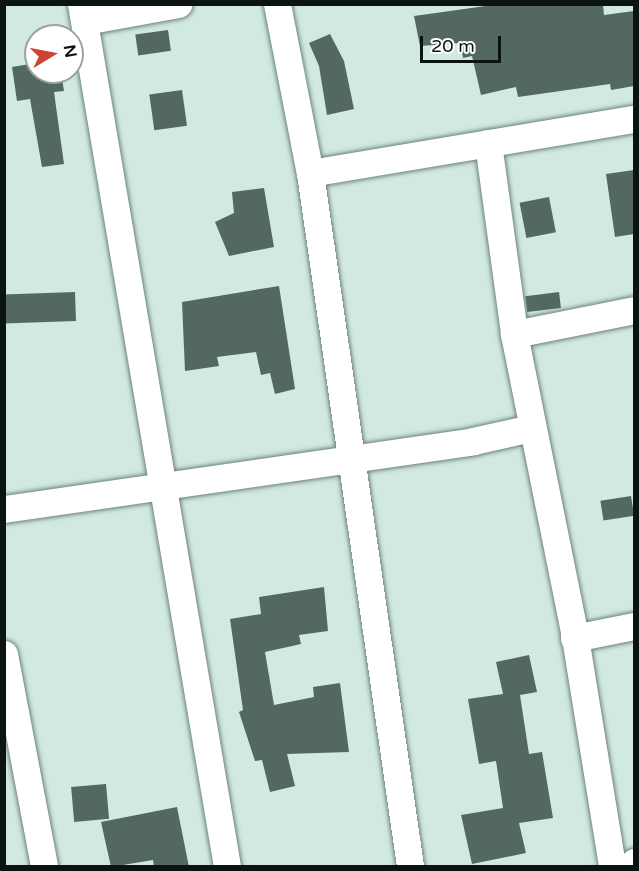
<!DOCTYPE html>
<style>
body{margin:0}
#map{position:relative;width:639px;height:871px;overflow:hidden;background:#d1e9df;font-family:"Varela Round",sans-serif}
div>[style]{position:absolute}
.building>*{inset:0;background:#536960;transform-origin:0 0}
.roads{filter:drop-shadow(0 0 2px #6d837b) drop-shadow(0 0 2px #6d837b)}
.minor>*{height:27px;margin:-13.5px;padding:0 13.5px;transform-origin:13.5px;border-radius:13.5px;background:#fff}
span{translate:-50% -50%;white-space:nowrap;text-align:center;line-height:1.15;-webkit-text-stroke:4.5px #fff;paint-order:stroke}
.frame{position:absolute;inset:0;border:6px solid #0b1410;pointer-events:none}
.north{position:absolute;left:24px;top:24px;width:60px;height:60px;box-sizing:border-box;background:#fff;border:2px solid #9da19f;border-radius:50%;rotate:80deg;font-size:16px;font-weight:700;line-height:24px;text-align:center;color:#0b1410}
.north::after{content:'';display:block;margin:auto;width:21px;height:27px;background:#cf4234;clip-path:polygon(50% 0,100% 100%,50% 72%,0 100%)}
.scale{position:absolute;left:420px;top:36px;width:81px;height:27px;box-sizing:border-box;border:3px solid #0b1410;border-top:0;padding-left:8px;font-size:18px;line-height:21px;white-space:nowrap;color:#0b1410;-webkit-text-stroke:4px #fff;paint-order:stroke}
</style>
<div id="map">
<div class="building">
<i style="clip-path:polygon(500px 4px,603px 4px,604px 15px,634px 11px,634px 86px,611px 90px,610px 84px,518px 97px,516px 87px,481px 95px,472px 56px,463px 58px,460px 43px,420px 46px,414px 16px)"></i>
<i style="left:168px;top:30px;width:21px;height:33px;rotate:82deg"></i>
<i style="clip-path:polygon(330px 34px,344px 61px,354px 109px,327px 115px,319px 66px,309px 43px)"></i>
<i style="clip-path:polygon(36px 63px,36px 72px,61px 72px,64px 91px,54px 92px,64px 164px,42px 167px,30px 99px,17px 101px,12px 67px)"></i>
<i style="left:182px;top:90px;width:36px;height:33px;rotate:82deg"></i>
<i style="clip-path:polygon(634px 170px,634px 234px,615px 237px,606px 174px)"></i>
<i style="clip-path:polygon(264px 188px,274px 247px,229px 256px,215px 222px,234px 213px,232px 192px)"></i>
<i style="left:549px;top:197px;width:36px;height:30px;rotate:79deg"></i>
<i style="clip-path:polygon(279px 286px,295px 389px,275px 394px,270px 373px,261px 375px,256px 352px,217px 357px,219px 366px,185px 371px,182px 302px)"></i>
<i style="left:75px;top:292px;width:29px;height:72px;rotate:88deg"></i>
<i style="left:559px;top:292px;width:16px;height:34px;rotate:83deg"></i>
<i style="left:631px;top:496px;width:20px;height:31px;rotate:81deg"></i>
<i style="clip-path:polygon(324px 587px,328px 631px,299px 635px,301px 644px,265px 652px,274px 705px,314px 697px,313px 687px,340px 683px,349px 752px,287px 754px,295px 786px,270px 792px,262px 760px,255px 761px,239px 712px,243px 710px,230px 619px,261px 614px,259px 597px)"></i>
<i style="clip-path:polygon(529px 655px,537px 692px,520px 695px,529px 754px,542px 752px,553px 818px,519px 823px,526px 853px,472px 864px,461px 815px,503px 808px,496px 761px,479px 764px,468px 699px,503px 694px,496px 662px)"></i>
<i style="left:106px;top:784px;width:35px;height:35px;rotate:85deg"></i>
<i style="clip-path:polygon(177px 807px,189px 867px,154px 867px,153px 860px,111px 867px,101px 822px)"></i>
</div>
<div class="roads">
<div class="minor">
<i style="left:81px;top:4px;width:874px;rotate:80.39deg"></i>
<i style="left:277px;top:4px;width:172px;rotate:79deg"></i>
<i style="left:310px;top:173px;width:700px;rotate:81.79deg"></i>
<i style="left:85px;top:21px;width:95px;rotate:-10.4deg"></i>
<i style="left:488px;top:143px;width:193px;rotate:82.2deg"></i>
<i style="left:514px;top:334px;width:122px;rotate:-11.3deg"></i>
<i style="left:310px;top:173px;width:328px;rotate:-9.5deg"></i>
<i style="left:514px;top:334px;width:303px;rotate:78.6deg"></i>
<i style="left:574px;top:631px;width:238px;rotate:80.8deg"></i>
<i style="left:4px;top:509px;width:474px;rotate:-8.2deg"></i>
<i style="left:473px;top:441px;width:59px;rotate:-12.6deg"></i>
<i style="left:574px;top:638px;width:61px;rotate:-11.3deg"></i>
<i style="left:4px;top:654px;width:216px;rotate:79.3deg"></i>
<i style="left:633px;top:866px;width:4px;rotate:-76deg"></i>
</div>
</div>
<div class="frame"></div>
<div class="north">N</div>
<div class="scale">20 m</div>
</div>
